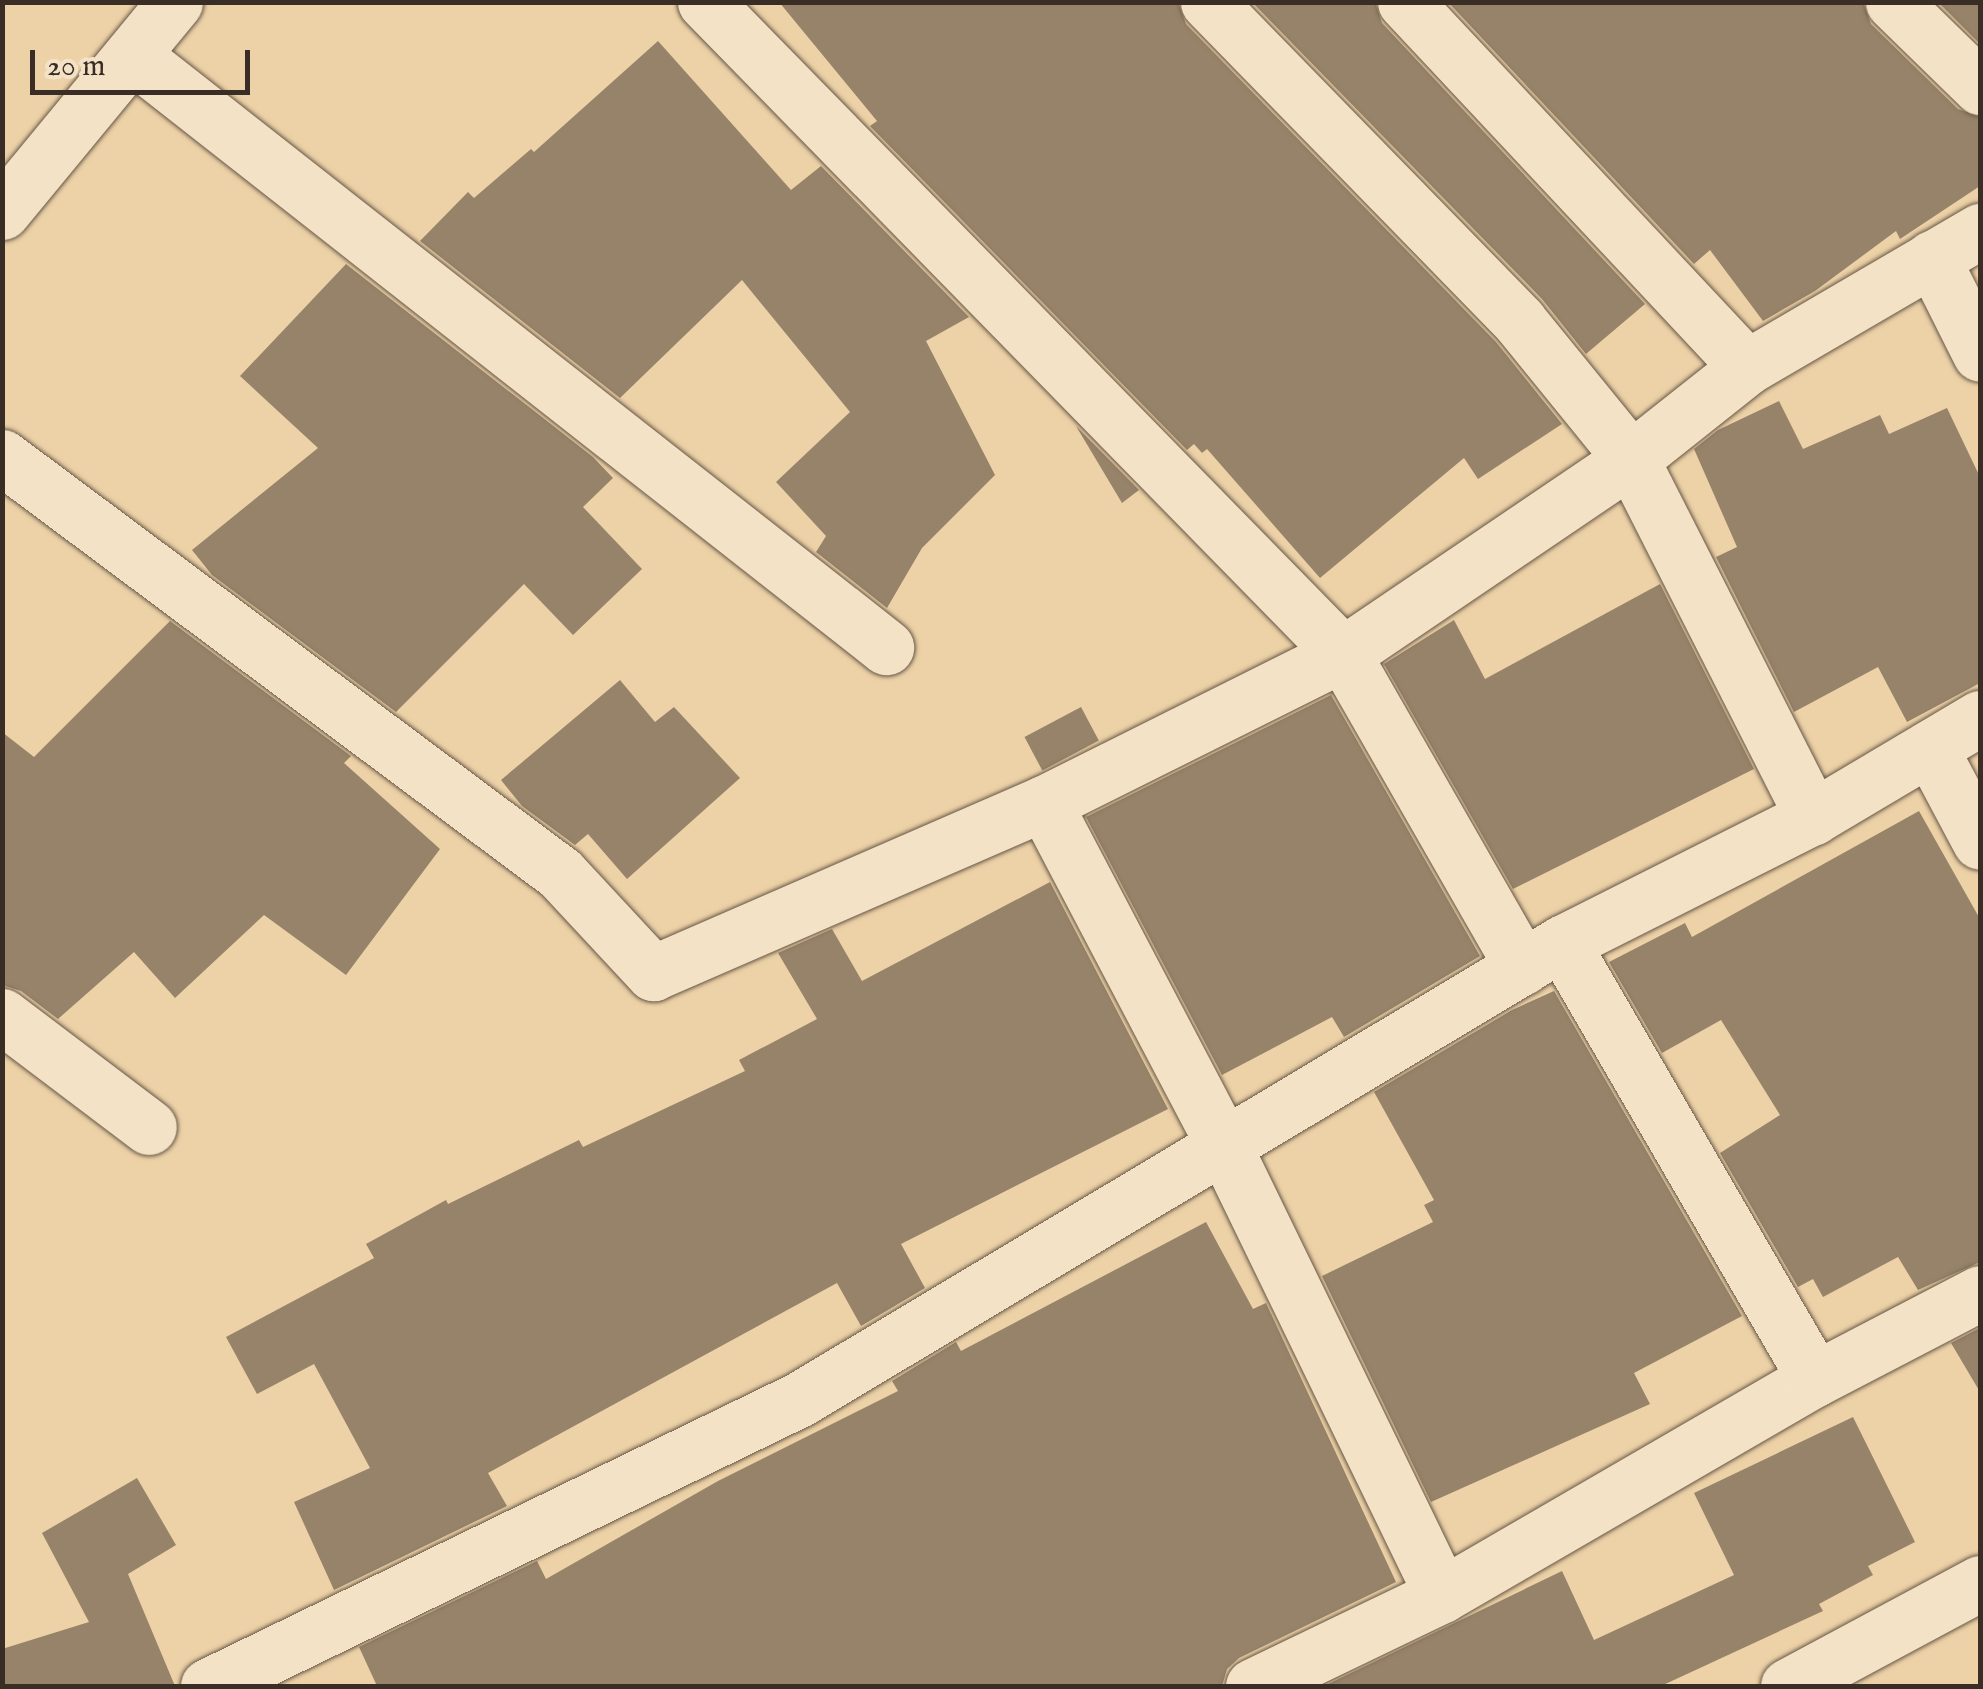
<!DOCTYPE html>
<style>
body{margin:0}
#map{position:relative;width:1983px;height:1689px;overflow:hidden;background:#edd2a7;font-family:"IM FELL English",serif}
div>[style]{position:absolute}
.building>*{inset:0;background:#978369;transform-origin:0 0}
.roads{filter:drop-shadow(0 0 2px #665646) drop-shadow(0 0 2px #665646)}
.minor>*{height:55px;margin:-27.5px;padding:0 27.5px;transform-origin:27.5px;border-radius:27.5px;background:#f3e2c6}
.secondary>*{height:55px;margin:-27.5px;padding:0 27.5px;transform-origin:27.5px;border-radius:27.5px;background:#f3e2c6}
span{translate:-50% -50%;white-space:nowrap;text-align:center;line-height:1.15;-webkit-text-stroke:10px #f3e2c6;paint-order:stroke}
.frame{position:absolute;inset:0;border:5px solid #392d26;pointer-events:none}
.scale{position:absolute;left:30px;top:50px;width:220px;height:45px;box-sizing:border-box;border:5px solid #392d26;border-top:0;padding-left:12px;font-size:30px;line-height:35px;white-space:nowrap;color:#392d26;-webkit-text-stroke:8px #f3e2c6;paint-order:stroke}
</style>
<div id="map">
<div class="building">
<i style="clip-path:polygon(779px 2px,1178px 2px,1186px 24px,1496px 342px,1562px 424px,1478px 479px,1464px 458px,1320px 578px,1207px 449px,1202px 453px,1194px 444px,1187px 450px,870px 126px,877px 121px)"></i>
<i style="clip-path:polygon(1252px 2px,1375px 2px,1382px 23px,1645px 304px,1586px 354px,1542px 299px)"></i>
<i style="clip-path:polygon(1448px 2px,1863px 2px,1871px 24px,1958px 109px,1980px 117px,1980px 186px,1900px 239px,1896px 231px,1815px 291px,1763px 321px,1710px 250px,1694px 264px)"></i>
<i style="clip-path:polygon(1938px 2px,1980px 2px,1980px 44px)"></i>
<i style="clip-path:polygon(658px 41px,791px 190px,821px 166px,969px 317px,926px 341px,995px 475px,922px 548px,887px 608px,816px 552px,826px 536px,776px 482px,850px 412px,742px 280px,620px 398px,420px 241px,468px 192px,474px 198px,531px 149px,534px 152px)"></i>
<i style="clip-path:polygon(346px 264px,593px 457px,613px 478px,583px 507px,642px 569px,573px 635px,524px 584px,396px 712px,212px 575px,192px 550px,318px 448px,240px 376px)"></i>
<i style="clip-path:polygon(1779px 401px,1803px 449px,1880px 415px,1889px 434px,1947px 408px,1980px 477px,1980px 683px,1907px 722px,1878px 667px,1794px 712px,1716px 557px,1737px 547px,1694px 449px,1718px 430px)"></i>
<i style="clip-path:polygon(1076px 426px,1139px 490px,1122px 503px)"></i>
<i style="clip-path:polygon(1660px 584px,1754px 769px,1513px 889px,1384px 664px,1454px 620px,1485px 679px)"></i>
<i style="clip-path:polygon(170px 621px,351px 756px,344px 763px,440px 849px,346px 975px,264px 915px,175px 998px,134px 952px,58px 1019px,21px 991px,2px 985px,2px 732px,34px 757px)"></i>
<i style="clip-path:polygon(620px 680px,655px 722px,674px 707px,740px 778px,627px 879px,588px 834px,575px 845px,522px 806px,501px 780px)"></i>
<i style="clip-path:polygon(1331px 695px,1480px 956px,1344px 1037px,1332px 1017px,1222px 1075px,1086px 817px)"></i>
<i style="left:1081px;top:707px;width:38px;height:64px;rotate:62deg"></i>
<i style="clip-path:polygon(1919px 811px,1980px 919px,1980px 1262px,1918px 1290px,1898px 1257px,1823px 1297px,1813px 1279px,1798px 1287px,1720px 1153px,1780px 1115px,1721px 1020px,1662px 1053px,1609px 962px,1685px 923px,1692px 937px)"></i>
<i style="clip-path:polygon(1050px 882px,1168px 1109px,901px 1244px,925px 1288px,861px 1326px,837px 1283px,488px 1473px,507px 1506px,334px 1590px,294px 1502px,370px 1468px,314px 1364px,257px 1394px,226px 1337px,374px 1258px,366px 1244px,446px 1200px,448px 1204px,579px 1140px,583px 1147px,745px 1071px,739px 1060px,817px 1019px,778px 953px,832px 929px,862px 981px)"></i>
<i style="clip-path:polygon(1554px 991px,1742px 1316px,1634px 1373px,1650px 1404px,1431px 1502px,1322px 1276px,1433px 1222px,1424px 1205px,1434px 1200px,1374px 1092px,1512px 1010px)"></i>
<i style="clip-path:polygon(1206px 1222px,1253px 1309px,1266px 1303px,1396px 1582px,1239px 1658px,1227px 1669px,1222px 1686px,377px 1686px,359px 1647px,537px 1561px,546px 1579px,718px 1481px,898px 1391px,892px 1381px,956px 1342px,961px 1351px)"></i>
<i style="clip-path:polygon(1980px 1328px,1980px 1392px,1951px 1343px)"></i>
<i style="clip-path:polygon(1853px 1417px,1915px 1542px,1868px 1566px,1873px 1575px,1819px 1604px,1823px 1611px,1661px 1686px,1324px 1686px,1562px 1571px,1594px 1640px,1734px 1575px,1694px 1493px)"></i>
<i style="clip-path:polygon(137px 1478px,176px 1545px,128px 1574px,175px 1686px,2px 1686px,2px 1649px,89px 1622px,42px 1533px)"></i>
</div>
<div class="roads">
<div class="minor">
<i style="left:705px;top:2px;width:912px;rotate:45.62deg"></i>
<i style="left:1343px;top:654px;width:361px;rotate:60.2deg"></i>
<i style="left:1208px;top:2px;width:446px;rotate:45.7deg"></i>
<i style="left:1519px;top:321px;width:178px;rotate:50.9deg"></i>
<i style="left:1631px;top:459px;width:402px;rotate:63.1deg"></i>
<i style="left:1405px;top:2px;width:500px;rotate:46.86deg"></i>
<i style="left:1893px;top:2px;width:122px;rotate:44.3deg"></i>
<i style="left:132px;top:55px;width:959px;rotate:38.14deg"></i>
<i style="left:1932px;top:258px;width:107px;rotate:63.4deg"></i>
<i style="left:2px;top:457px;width:696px;rotate:36.71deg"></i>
<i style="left:560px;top:873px;width:137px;rotate:47.1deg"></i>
<i style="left:653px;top:973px;width:426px;rotate:-23.5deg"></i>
<i style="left:1044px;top:803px;width:334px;rotate:-26.5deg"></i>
<i style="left:1343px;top:654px;width:348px;rotate:-34.1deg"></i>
<i style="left:1631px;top:459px;width:148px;rotate:-38.4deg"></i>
<i style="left:1747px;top:367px;width:270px;rotate:-30.3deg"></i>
<i style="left:1930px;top:748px;width:106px;rotate:62deg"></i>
<i style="left:1044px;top:803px;width:385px;rotate:62.3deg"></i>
<i style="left:1223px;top:1144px;width:501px;rotate:64.1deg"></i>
<i style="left:1562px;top:943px;width:504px;rotate:59.87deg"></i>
<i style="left:2px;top:1016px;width:184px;rotate:37.1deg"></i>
<i style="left:208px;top:1686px;width:658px;rotate:-25.86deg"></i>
<i style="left:800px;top:1399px;width:888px;rotate:-30.9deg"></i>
<i style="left:1562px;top:943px;width:281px;rotate:-26.7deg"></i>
<i style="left:1813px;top:817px;width:194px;rotate:-30.7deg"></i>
<i style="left:1253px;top:1686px;width:210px;rotate:-25.7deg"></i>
<i style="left:1442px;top:1595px;width:431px;rotate:-30.1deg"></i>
<i style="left:1815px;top:1379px;width:186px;rotate:-27.5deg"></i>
<i style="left:1788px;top:1686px;width:218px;rotate:-28.2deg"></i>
</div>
<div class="secondary">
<i style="left:2px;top:212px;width:272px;rotate:-50.5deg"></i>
</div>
</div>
<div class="frame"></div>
<div class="scale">20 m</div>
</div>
